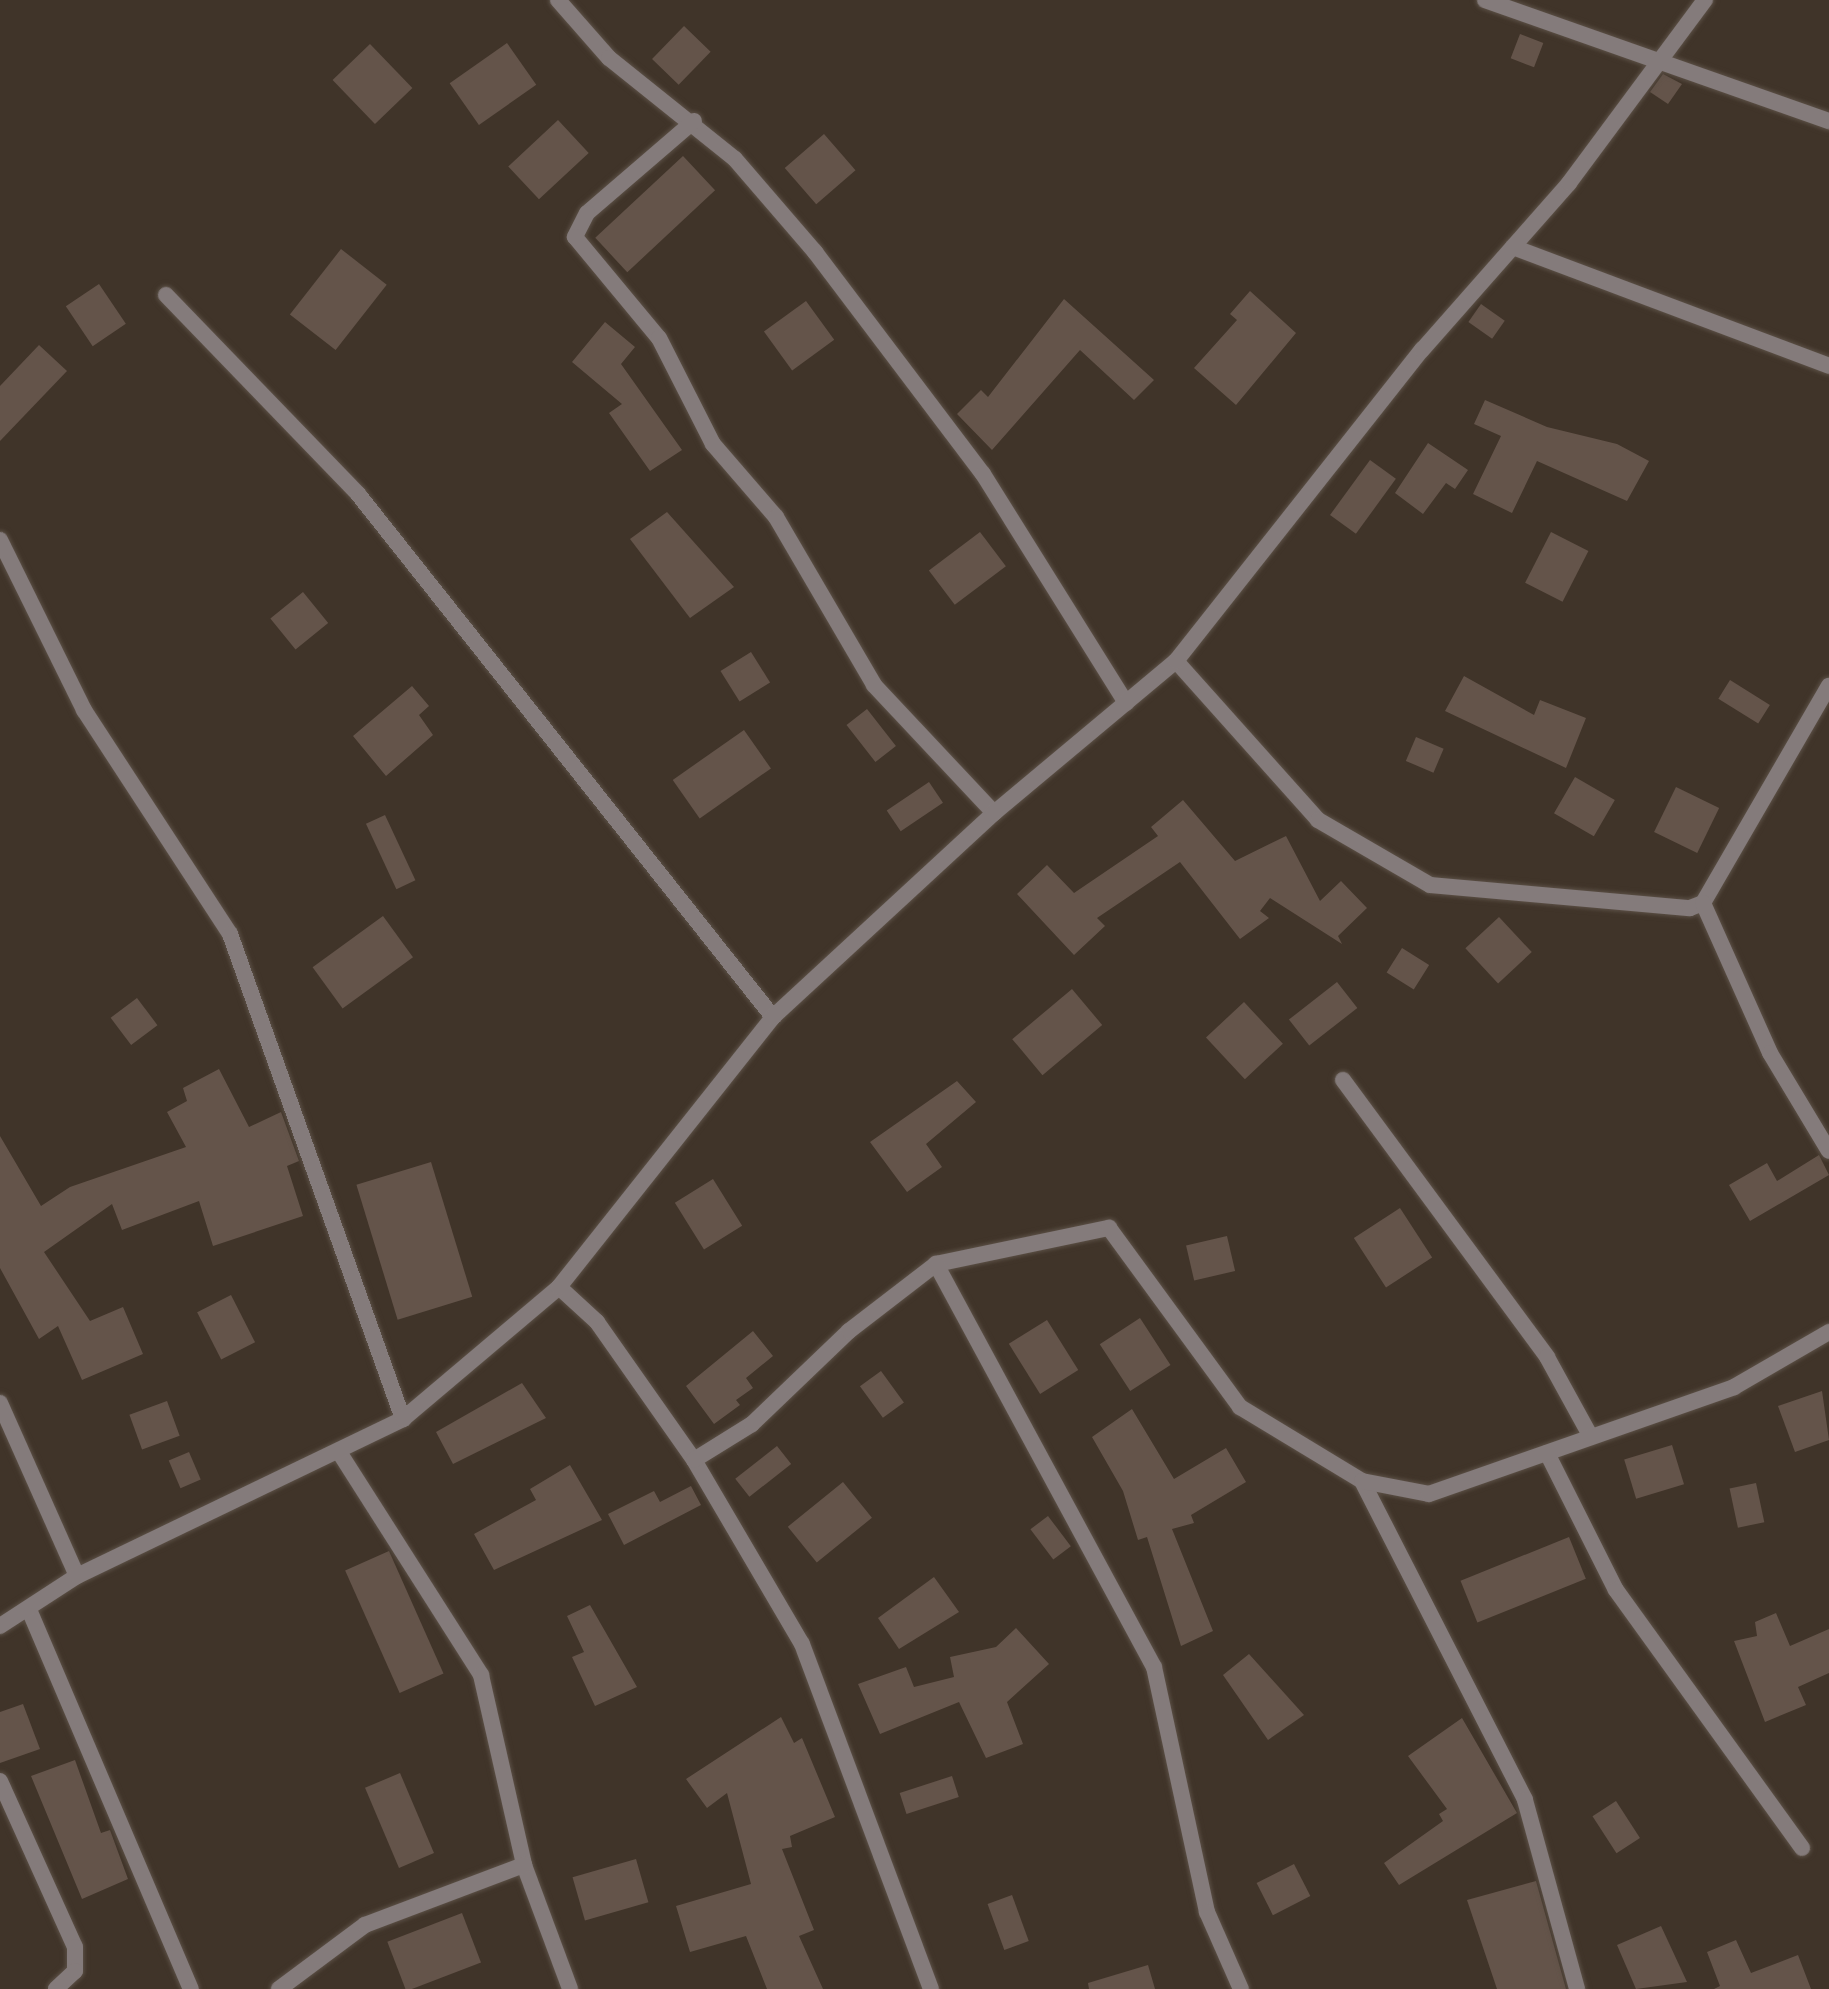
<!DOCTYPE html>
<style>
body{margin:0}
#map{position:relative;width:1829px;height:1989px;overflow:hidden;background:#403429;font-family:Helvetica,sans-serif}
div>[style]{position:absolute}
.building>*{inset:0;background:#64544a;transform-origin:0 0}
.roads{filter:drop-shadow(0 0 2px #5b5046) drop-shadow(0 0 2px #5b5046)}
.street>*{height:16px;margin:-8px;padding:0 8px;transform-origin:8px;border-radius:8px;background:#847b7b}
span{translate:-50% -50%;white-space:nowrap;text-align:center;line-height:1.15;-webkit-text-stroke:8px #231d18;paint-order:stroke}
</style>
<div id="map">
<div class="building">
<i style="left:684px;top:26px;width:37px;height:46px;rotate:44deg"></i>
<i style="left:1520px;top:34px;width:25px;height:26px;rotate:21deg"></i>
<i style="left:507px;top:43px;width:51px;height:70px;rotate:55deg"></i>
<i style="left:370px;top:44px;width:61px;height:52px;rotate:46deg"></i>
<i style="clip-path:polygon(1663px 74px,1682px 84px,1668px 104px,1650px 92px)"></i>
<i style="left:558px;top:120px;width:45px;height:68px;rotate:47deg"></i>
<i style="left:824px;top:134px;width:48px;height:52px;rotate:49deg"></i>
<i style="left:683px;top:156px;width:47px;height:120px;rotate:47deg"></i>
<i style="left:341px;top:249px;width:58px;height:83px;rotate:38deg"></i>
<i style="left:99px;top:284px;width:48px;height:40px;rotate:56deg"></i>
<i style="clip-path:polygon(1250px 291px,1296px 333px,1236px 405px,1194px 368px,1237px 320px,1230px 314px)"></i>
<i style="clip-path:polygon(1064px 299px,1154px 380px,1134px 400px,1080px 350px,992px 450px,957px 414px,981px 390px,988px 397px)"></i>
<i style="left:806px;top:301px;width:48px;height:52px;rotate:54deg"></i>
<i style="left:1481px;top:304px;width:29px;height:22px;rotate:35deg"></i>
<i style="clip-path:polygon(605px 322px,635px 347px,621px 364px,682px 450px,650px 471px,609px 413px,622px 404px,572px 362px)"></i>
<i style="clip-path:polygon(39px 345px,67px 371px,0 441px,0 386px)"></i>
<i style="clip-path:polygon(1485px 400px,1547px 427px,1617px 444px,1649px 461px,1627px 501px,1537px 461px,1512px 513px,1473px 494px,1501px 436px,1474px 424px)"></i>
<i style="clip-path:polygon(1428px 443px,1468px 470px,1455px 489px,1446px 483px,1423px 514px,1395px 493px)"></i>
<i style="left:1370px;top:460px;width:32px;height:68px;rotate:36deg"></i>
<i style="clip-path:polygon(667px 512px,734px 587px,690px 618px,630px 539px)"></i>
<i style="left:980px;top:532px;width:43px;height:64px;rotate:53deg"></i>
<i style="left:1551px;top:532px;width:42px;height:57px;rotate:27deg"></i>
<i style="left:303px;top:592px;width:40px;height:42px;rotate:51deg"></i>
<i style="left:751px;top:652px;width:36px;height:36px;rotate:58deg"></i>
<i style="clip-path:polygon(1464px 676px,1534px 715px,1540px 700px,1586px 718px,1566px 768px,1445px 711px)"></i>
<i style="left:1730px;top:680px;width:47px;height:22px;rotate:32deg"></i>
<i style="clip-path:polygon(412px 686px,429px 706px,419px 715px,433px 735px,386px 776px,353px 736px)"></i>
<i style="left:867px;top:709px;width:47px;height:26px;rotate:52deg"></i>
<i style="left:744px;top:730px;width:47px;height:87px;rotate:55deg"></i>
<i style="left:1416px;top:737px;width:30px;height:26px;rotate:23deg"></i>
<i style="left:1575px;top:777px;width:46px;height:42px;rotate:30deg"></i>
<i style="left:929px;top:782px;width:25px;height:51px;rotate:56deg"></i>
<i style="left:1676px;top:787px;width:48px;height:50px;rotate:26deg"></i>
<i style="clip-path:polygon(1183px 800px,1235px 861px,1286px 836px,1320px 901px,1341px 881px,1367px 908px,1338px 936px,1342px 944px,1270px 898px,1260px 911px,1269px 918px,1240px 939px,1180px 862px,1097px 918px,1105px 926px,1074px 955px,1017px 894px,1047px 865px,1074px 893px,1158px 836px,1151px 827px)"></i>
<i style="left:385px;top:815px;width:72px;height:21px;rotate:65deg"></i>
<i style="left:383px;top:916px;width:51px;height:87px;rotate:54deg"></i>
<i style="left:1499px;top:917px;width:48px;height:46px;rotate:47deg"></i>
<i style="left:1402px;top:948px;width:32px;height:29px;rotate:32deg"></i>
<i style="left:1337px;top:982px;width:33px;height:61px;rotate:52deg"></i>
<i style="left:1072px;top:989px;width:47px;height:78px;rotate:50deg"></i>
<i style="left:137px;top:998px;width:34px;height:33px;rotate:53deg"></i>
<i style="left:1244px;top:1002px;width:57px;height:52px;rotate:47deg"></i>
<i style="clip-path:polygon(219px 1069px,249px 1127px,281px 1112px,299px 1161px,287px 1166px,303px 1216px,213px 1246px,199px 1201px,122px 1230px,112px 1204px,44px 1252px,90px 1321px,123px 1307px,143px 1354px,82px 1380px,58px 1326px,39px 1339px,0 1268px,0 1136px,41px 1206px,70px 1187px,186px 1147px,167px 1112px,187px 1101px,183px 1088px)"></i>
<i style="clip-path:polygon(957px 1081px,976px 1102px,926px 1144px,942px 1167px,907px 1192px,870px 1142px)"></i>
<i style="clip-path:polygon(1819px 1155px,1829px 1175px,1750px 1221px,1729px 1185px,1767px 1163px,1777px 1181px)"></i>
<i style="left:431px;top:1162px;width:141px;height:78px;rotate:73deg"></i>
<i style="left:713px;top:1179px;width:55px;height:45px;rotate:58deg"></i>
<i style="left:1400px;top:1208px;width:59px;height:55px;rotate:57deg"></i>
<i style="left:1227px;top:1236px;width:36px;height:42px;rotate:77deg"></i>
<i style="left:231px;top:1295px;width:53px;height:38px;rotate:63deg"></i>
<i style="left:1140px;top:1318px;width:56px;height:48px;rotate:57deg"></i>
<i style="left:1047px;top:1320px;width:59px;height:45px;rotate:58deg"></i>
<i style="clip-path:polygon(753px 1331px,773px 1356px,746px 1378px,753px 1388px,736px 1400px,740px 1405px,714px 1424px,686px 1386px)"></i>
<i style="left:881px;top:1371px;width:39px;height:26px;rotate:54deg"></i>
<i style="clip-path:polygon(522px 1383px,546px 1418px,453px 1464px,436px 1432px)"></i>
<i style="clip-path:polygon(1822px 1391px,1829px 1440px,1795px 1452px,1778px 1406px)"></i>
<i style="left:167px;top:1401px;width:37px;height:40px;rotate:70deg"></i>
<i style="clip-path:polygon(1132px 1409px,1174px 1479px,1226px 1448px,1246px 1482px,1191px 1515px,1194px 1523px,1172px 1529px,1213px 1631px,1181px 1646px,1147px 1537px,1138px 1540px,1123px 1491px,1092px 1437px)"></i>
<i style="left:1672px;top:1445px;width:41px;height:50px;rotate:73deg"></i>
<i style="left:777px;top:1446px;width:23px;height:53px;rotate:52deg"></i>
<i style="left:189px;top:1452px;width:30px;height:22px;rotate:67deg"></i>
<i style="clip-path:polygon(570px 1465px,602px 1520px,494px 1570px,474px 1534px,536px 1500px,530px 1489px)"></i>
<i style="left:843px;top:1482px;width:46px;height:71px;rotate:51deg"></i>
<i style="left:1756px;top:1483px;width:40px;height:27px;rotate:78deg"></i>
<i style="clip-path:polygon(691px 1486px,701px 1505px,624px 1545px,608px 1514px,654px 1491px,660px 1502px)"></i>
<i style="left:1048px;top:1516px;width:38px;height:22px;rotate:53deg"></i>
<i style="left:1569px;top:1537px;width:45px;height:117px;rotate:68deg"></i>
<i style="left:389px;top:1551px;width:134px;height:48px;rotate:66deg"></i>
<i style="clip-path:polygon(934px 1577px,959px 1612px,899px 1649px,878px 1618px)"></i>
<i style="clip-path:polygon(590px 1605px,637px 1687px,595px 1706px,572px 1657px,584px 1652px,567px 1616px)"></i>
<i style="clip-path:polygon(1776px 1613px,1790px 1646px,1829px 1629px,1829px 1673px,1798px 1687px,1806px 1705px,1765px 1722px,1734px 1641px,1757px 1636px,1755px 1622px)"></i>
<i style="clip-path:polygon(1016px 1628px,1049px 1664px,1007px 1702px,1023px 1744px,986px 1758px,959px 1702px,880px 1734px,858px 1684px,906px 1667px,914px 1687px,954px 1677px,950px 1657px,996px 1647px)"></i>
<i style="clip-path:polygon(1249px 1654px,1304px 1715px,1268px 1740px,1223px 1675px)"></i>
<i style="clip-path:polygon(23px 1704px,40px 1749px,0 1763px,0 1712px)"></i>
<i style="clip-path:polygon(781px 1717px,794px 1743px,802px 1738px,835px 1817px,790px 1836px,792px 1847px,782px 1849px,814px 1930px,799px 1936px,823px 1989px,767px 1989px,746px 1936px,690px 1952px,676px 1906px,751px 1884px,727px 1793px,707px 1808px,686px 1779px)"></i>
<i style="clip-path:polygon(1462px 1718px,1517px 1813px,1399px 1885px,1384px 1863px,1443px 1821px,1439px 1814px,1447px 1809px,1408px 1756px)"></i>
<i style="clip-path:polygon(75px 1760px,101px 1833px,110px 1830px,128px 1879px,82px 1899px,31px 1776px)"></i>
<i style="left:400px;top:1773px;width:87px;height:38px;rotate:67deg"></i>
<i style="left:952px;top:1776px;width:22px;height:55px;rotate:72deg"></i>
<i style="left:1616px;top:1801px;width:44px;height:28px;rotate:57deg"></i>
<i style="left:636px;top:1859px;width:45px;height:66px;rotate:74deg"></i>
<i style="left:1294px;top:1864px;width:36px;height:42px;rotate:63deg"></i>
<i style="clip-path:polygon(1536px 1881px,1566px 1989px,1497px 1989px,1467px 1900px)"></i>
<i style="left:1012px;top:1895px;width:49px;height:26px;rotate:70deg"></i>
<i style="left:462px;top:1913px;width:53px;height:80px;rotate:69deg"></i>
<i style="clip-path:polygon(1661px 1926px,1687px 1982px,1636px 1989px,1617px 1945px)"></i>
<i style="clip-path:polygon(1736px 1940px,1751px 1973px,1798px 1955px,1811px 1989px,1714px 1989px,1720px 1986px,1707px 1952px)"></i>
<i style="clip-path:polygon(1148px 1965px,1155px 1989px,1089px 1989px,1088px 1983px)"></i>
</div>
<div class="roads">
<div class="street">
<i style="left:558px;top:0;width:77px;rotate:48.7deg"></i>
<i style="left:609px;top:58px;width:161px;rotate:38.7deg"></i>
<i style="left:735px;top:159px;width:123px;rotate:49.3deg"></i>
<i style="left:815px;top:252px;width:278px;rotate:52.9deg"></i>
<i style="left:983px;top:474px;width:270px;rotate:58deg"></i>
<i style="left:1485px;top:0;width:365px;rotate:19.4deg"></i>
<i style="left:694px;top:121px;width:141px;rotate:139.3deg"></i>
<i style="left:587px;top:213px;width:27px;rotate:117deg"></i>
<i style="left:575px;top:237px;width:131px;rotate:50.3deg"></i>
<i style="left:659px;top:338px;width:119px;rotate:63deg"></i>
<i style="left:713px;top:444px;width:96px;rotate:49.2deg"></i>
<i style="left:776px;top:517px;width:194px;rotate:59.7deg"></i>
<i style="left:874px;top:685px;width:175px;rotate:46.8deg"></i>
<i style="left:1513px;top:247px;width:338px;rotate:20.6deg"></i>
<i style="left:166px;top:295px;width:277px;rotate:46deg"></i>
<i style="left:358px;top:494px;width:668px;rotate:51.57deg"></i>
<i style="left:0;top:540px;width:190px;rotate:63.7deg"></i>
<i style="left:84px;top:710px;width:267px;rotate:56.9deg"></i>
<i style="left:230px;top:934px;width:515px;rotate:70.37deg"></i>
<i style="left:1176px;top:661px;width:213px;rotate:48.2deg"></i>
<i style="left:1318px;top:820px;width:129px;rotate:30.1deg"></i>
<i style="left:1430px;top:885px;width:261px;rotate:5.1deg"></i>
<i style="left:1690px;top:908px;width:14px;rotate:-21deg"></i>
<i style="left:1703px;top:903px;width:251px;rotate:-59.9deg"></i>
<i style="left:1703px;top:903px;width:164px;rotate:65.9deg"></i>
<i style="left:1770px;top:1053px;width:114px;rotate:59deg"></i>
<i style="left:1343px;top:1080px;width:344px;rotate:53.6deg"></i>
<i style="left:1547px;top:1357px;width:91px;rotate:61.2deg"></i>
<i style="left:936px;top:1264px;width:177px;rotate:-11.8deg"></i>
<i style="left:1109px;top:1228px;width:222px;rotate:53.8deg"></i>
<i style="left:1240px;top:1407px;width:143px;rotate:31.2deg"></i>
<i style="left:1362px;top:1481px;width:358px;rotate:62.9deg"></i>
<i style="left:1525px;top:1800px;width:196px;rotate:74.6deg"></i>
<i style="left:559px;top:1287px;width:52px;rotate:42.6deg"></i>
<i style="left:597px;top:1322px;width:169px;rotate:54.9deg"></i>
<i style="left:694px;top:1460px;width:213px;rotate:59.6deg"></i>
<i style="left:802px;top:1644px;width:368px;rotate:69.5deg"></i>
<i style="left:0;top:1403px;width:189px;rotate:66deg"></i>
<i style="left:1547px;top:1453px;width:153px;rotate:63.3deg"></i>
<i style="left:1616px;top:1590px;width:318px;rotate:54.2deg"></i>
<i style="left:341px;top:1455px;width:261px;rotate:57.5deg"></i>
<i style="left:481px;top:1675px;width:195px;rotate:77.2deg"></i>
<i style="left:524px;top:1865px;width:132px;rotate:69.6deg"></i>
<i style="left:694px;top:1460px;width:68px;rotate:-31.8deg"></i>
<i style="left:752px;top:1424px;width:134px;rotate:-43.8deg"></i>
<i style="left:849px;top:1331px;width:110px;rotate:-37.6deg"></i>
<i style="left:936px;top:1264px;width:458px;rotate:61.6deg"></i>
<i style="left:1154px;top:1667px;width:251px;rotate:77.8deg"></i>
<i style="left:1207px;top:1912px;width:84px;rotate:66.2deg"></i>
<i style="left:1362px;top:1481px;width:68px;rotate:11deg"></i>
<i style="left:1429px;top:1494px;width:323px;rotate:-19.3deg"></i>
<i style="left:1734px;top:1387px;width:110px;rotate:-30.1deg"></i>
<i style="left:30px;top:1612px;width:410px;rotate:66.9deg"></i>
<i style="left:0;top:1626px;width:92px;rotate:-33deg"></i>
<i style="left:77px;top:1576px;width:362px;rotate:-25.7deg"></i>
<i style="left:403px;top:1419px;width:204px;rotate:-40.2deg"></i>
<i style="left:559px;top:1287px;width:345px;rotate:-51.6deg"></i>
<i style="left:773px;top:1017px;width:301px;rotate:-42.7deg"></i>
<i style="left:994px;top:813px;width:237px;rotate:-39.9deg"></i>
<i style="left:1176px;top:661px;width:397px;rotate:-51.7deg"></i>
<i style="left:1422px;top:350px;width:222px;rotate:-48.6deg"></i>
<i style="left:1569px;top:183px;width:228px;rotate:-53.4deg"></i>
<i style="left:0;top:1781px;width:182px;rotate:65.7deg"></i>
<i style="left:75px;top:1947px;width:24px;rotate:90deg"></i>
<i style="left:75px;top:1971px;width:26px;rotate:137deg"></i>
<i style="left:279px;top:1989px;width:107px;rotate:-36.7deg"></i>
<i style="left:365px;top:1925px;width:170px;rotate:-20.7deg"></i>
</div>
</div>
</div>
